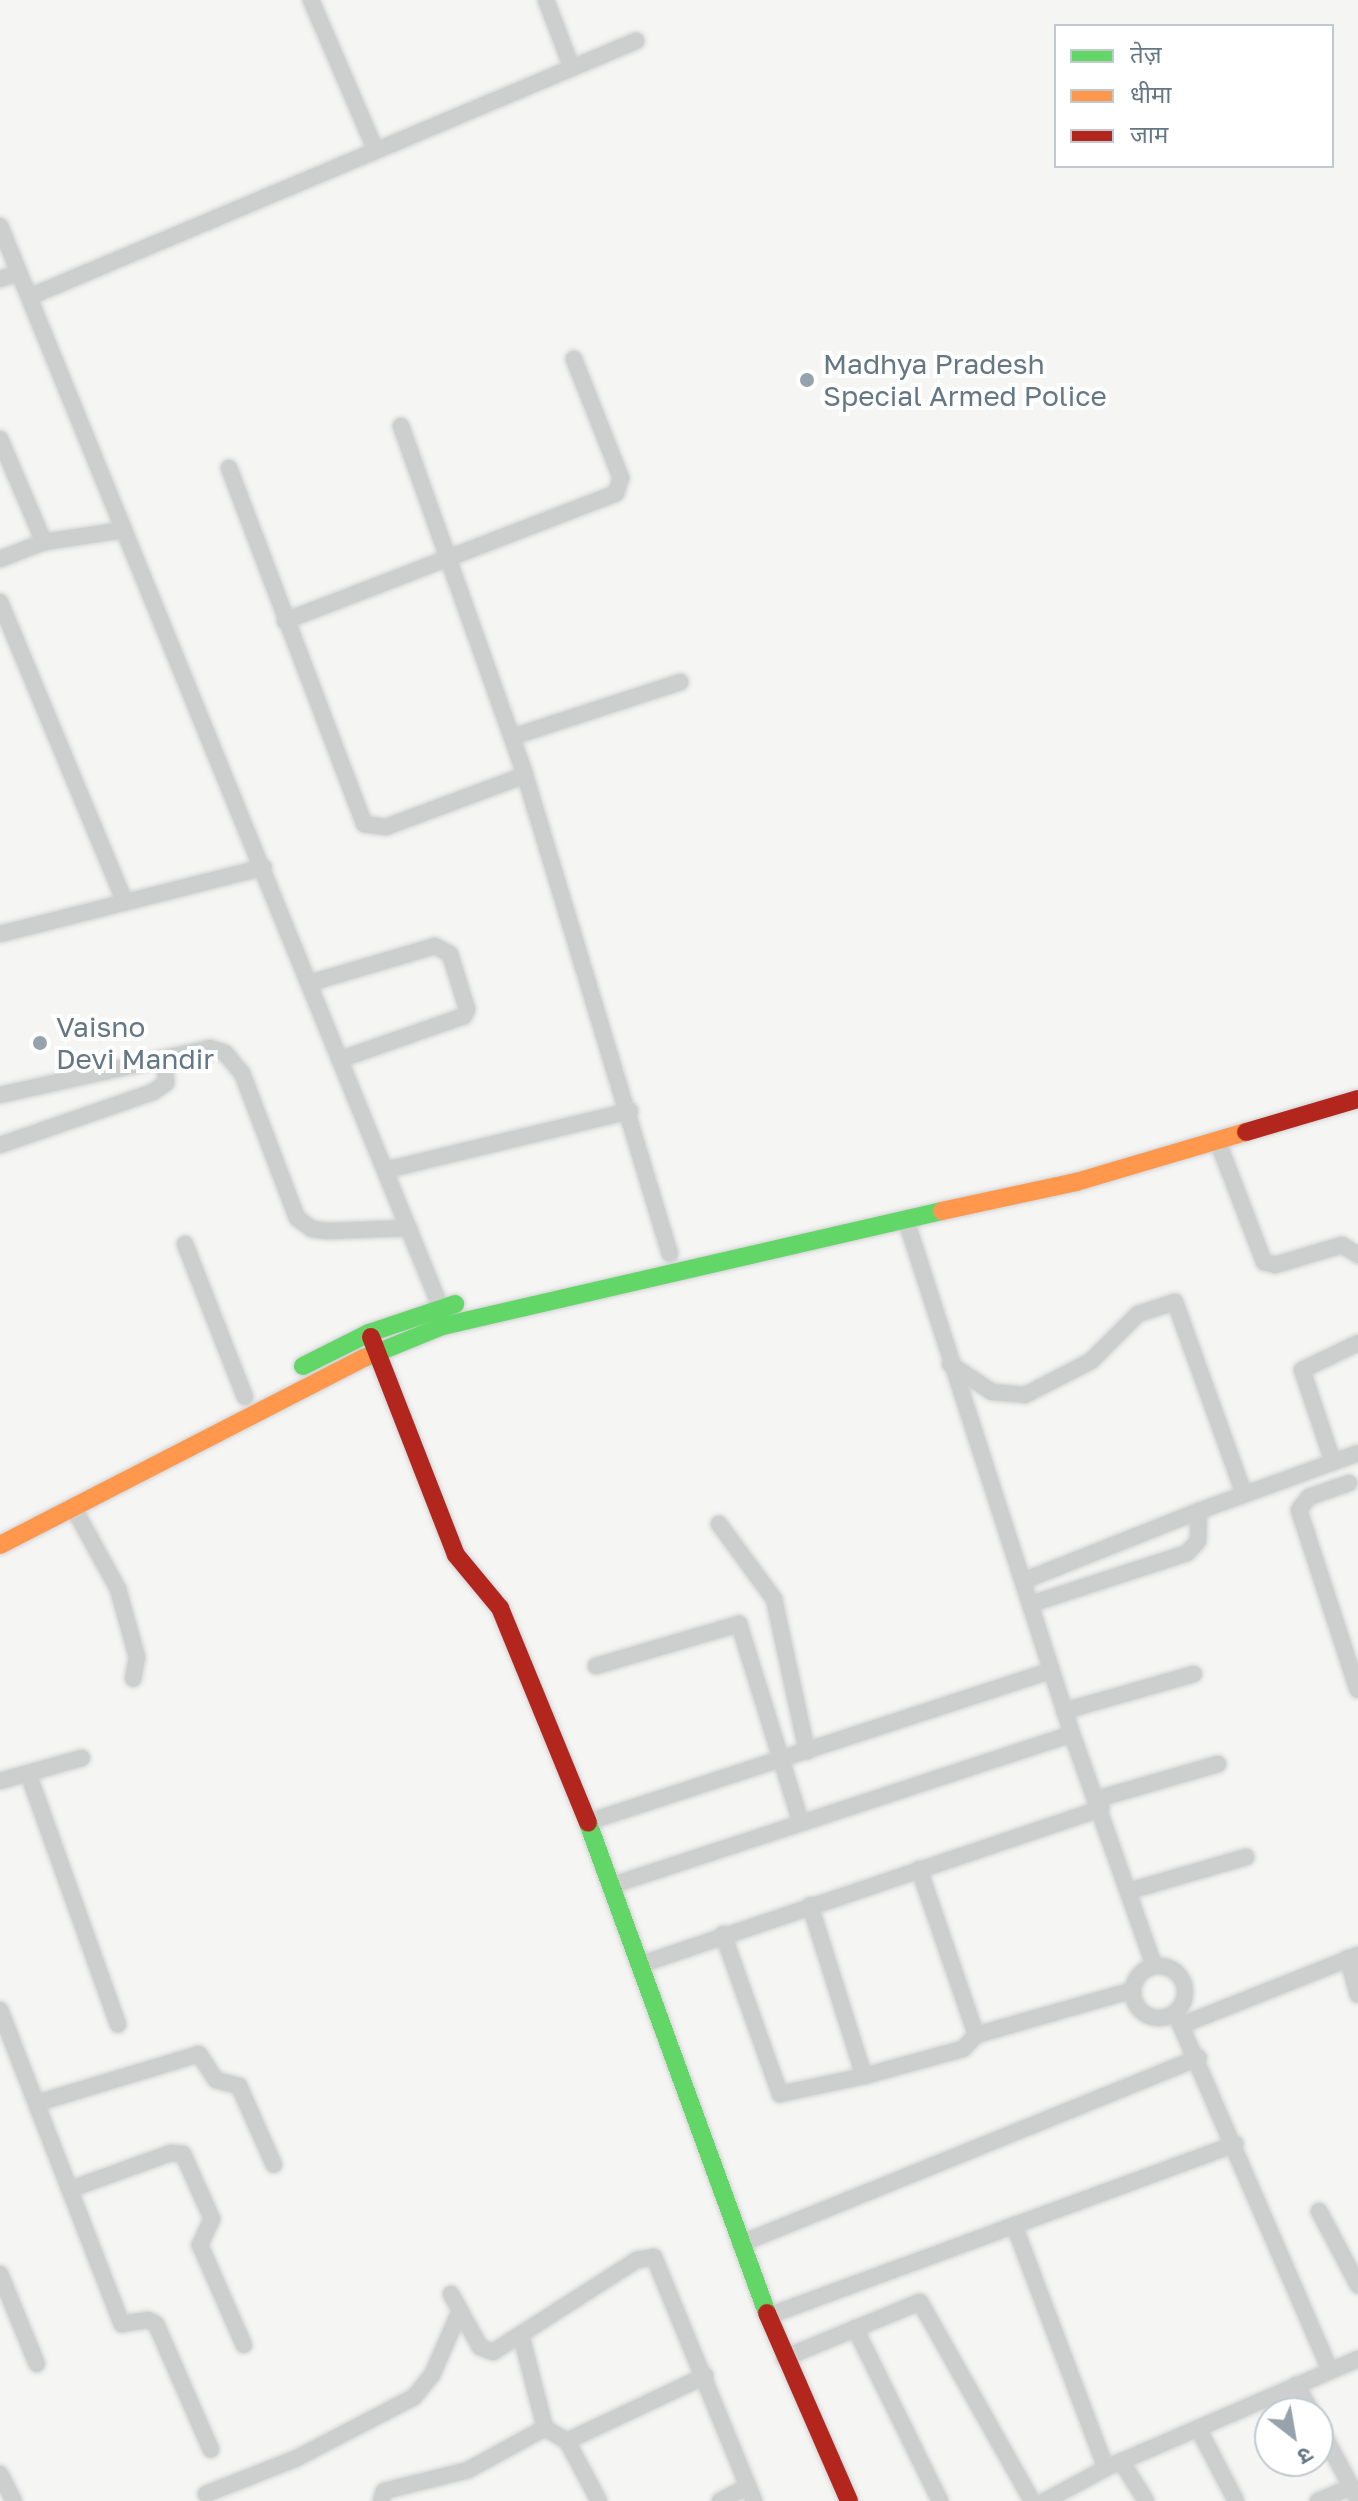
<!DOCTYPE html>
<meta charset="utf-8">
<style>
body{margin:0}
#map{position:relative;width:1358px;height:2501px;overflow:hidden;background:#f5f5f4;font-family:"Golos Text","Noto Sans Devanagari",sans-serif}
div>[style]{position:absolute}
.roads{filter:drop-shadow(0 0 2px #d1d2d3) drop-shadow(0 0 2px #d1d2d3)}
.street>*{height:16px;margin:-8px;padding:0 8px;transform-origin:8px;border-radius:8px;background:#cdcfcf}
.street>.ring{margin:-8px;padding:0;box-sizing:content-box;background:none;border:16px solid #cdcfcf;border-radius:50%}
.fast>*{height:18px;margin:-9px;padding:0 9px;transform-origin:9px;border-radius:9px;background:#63d668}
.slow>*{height:18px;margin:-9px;padding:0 9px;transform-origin:9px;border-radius:9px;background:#ff974d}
.jam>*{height:18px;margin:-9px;padding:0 9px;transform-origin:9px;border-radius:9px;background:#b3261e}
.dots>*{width:22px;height:22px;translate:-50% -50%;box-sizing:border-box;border:4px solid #fff;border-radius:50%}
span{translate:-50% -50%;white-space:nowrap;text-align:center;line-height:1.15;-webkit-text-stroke:8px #fff;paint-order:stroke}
.poi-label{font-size:28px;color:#647785}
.left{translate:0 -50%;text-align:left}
.legend{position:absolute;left:1054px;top:24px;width:280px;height:144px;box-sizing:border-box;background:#fff;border:2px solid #c1c9ce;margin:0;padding:10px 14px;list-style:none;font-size:24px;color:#647785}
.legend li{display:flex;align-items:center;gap:16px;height:40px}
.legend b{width:40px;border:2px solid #c1c9ce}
.north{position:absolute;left:1254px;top:2397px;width:80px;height:80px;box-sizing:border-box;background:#fff;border:2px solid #c1c9ce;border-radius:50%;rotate:149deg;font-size:22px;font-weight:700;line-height:32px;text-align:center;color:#647785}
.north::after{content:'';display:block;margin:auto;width:28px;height:36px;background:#97a3ac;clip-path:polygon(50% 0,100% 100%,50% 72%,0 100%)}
</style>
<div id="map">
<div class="roads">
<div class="street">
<i style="left:311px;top:0;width:164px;rotate:66.7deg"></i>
<i style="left:546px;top:0;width:73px;rotate:69.1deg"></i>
<i style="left:0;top:226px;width:1168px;rotate:67.83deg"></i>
<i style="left:0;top:279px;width:20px;rotate:-18deg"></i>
<i style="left:29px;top:297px;width:659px;rotate:-22.87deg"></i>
<i style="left:401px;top:426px;width:370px;rotate:70.4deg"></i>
<i style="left:0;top:439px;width:112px;rotate:66.9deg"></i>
<i style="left:229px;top:468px;width:381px;rotate:69.2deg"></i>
<i style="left:364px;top:824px;width:22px;rotate:8deg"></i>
<i style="left:386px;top:827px;width:148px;rotate:-20.5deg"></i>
<i style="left:525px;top:775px;width:500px;rotate:73.16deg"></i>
<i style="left:0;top:559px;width:47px;rotate:-21.1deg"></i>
<i style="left:44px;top:542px;width:80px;rotate:-8.6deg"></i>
<i style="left:0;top:602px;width:323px;rotate:67.4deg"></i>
<i style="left:285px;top:621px;width:355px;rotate:-21.1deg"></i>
<i style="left:616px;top:493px;width:16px;rotate:-72deg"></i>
<i style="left:621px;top:478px;width:128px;rotate:-111.6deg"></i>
<i style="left:512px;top:737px;width:177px;rotate:-18.1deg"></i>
<i style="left:0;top:934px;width:272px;rotate:-14.2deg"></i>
<i style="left:310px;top:983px;width:130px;rotate:-16.5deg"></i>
<i style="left:435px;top:946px;width:17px;rotate:28deg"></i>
<i style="left:450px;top:954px;width:58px;rotate:72.8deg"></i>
<i style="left:467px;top:1009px;width:8px;rotate:113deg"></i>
<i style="left:464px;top:1016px;width:130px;rotate:160.7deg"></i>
<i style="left:0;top:1095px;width:215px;rotate:-12.6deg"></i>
<i style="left:210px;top:1048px;width:16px;rotate:18deg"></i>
<i style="left:225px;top:1053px;width:26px;rotate:50deg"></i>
<i style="left:242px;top:1073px;width:155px;rotate:69.2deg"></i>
<i style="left:297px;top:1218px;width:19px;rotate:36deg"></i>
<i style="left:312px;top:1229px;width:16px;rotate:7deg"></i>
<i style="left:328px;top:1231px;width:81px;rotate:-2.1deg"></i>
<i style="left:1218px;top:1142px;width:129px;rotate:69deg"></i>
<i style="left:1264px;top:1262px;width:11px;rotate:15deg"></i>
<i style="left:1275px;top:1265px;width:70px;rotate:-16.6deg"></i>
<i style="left:1342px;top:1245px;width:19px;rotate:32deg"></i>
<i style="left:0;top:1145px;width:162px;rotate:-19.1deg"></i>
<i style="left:153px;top:1092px;width:16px;rotate:-35deg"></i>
<i style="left:166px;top:1083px;width:24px;rotate:-92deg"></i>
<i style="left:386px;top:1170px;width:251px;rotate:-13.6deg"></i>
<i style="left:906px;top:1220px;width:540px;rotate:72.1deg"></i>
<i style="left:1072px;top:1734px;width:246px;rotate:70.5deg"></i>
<i style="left:185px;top:1244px;width:164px;rotate:68.6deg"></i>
<i style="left:950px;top:1364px;width:50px;rotate:33.7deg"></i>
<i style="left:992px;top:1392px;width:33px;rotate:5deg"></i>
<i style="left:1025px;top:1395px;width:74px;rotate:-27.3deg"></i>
<i style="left:1091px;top:1361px;width:66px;rotate:-45deg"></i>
<i style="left:1138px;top:1314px;width:39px;rotate:-18deg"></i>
<i style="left:1175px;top:1302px;width:204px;rotate:70.2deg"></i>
<i style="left:1333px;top:1462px;width:97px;rotate:-108.6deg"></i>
<i style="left:1302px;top:1370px;width:62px;rotate:-25.7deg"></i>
<i style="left:1349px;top:1483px;width:42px;rotate:160.7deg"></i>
<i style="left:1309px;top:1497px;width:16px;rotate:128deg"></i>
<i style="left:1299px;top:1510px;width:189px;rotate:71.9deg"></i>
<i style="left:73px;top:1507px;width:94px;rotate:61.2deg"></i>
<i style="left:118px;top:1589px;width:71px;rotate:74.4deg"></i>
<i style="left:137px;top:1657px;width:22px;rotate:100deg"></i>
<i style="left:719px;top:1524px;width:93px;rotate:53.7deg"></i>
<i style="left:774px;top:1599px;width:156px;rotate:77.8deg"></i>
<i style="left:1023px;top:1581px;width:189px;rotate:-21.7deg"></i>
<i style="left:1031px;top:1604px;width:164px;rotate:-18.1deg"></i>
<i style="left:1187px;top:1553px;width:16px;rotate:-47deg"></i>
<i style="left:1198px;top:1541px;width:30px;rotate:-88deg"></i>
<i style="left:1199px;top:1511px;width:169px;rotate:-20deg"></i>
<i style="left:596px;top:1666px;width:149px;rotate:-16.4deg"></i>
<i style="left:739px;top:1624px;width:208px;rotate:72.7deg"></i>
<i style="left:1064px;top:1711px;width:135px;rotate:-15.9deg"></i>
<i style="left:28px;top:1773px;width:267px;rotate:70.3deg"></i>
<i style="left:0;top:1781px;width:85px;rotate:-15.7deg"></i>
<i style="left:1097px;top:1799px;width:126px;rotate:-16.1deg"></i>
<i style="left:588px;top:1822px;width:487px;rotate:-18.1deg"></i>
<i style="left:919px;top:1869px;width:176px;rotate:71deg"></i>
<i style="left:976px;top:2035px;width:163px;rotate:-16deg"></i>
<i style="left:610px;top:1886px;width:486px;rotate:-18.2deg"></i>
<i style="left:1129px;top:1891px;width:122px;rotate:-16.2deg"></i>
<i style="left:723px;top:1934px;width:170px;rotate:70.4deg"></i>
<i style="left:780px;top:2094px;width:86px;rotate:-12.1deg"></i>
<i style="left:864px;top:2076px;width:179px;rotate:-107.5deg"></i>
<i style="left:1348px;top:1958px;width:38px;rotate:75deg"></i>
<i style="left:639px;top:1965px;width:488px;rotate:-18.7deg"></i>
<i class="ring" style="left:1133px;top:1966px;width:36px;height:36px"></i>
<i style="left:0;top:2010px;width:337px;rotate:68.8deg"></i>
<i style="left:122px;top:2324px;width:26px;rotate:-9deg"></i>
<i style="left:148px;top:2320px;width:9px;rotate:27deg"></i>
<i style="left:156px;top:2324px;width:137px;rotate:66.4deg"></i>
<i style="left:1175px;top:2012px;width:390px;rotate:66.6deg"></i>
<i style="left:1182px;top:2025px;width:189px;rotate:-21.7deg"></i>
<i style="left:864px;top:2076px;width:103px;rotate:-15.3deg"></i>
<i style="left:963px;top:2049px;width:19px;rotate:-47deg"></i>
<i style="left:37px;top:2103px;width:169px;rotate:-16.8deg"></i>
<i style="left:199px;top:2054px;width:31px;rotate:57deg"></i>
<i style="left:216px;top:2080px;width:24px;rotate:15deg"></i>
<i style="left:239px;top:2086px;width:86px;rotate:66.1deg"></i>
<i style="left:71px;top:2189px;width:106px;rotate:-19.8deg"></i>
<i style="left:171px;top:2153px;width:12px;rotate:5deg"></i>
<i style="left:183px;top:2154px;width:71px;rotate:66deg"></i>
<i style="left:212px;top:2219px;width:29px;rotate:115deg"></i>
<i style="left:200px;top:2245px;width:109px;rotate:66.3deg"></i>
<i style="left:1319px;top:2211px;width:84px;rotate:62.2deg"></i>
<i style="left:1014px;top:2225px;width:260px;rotate:69.3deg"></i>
<i style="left:740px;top:2244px;width:495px;rotate:-22.1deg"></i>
<i style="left:0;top:2274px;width:97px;rotate:67.7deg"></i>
<i style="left:451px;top:2294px;width:60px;rotate:61.3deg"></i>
<i style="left:480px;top:2347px;width:14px;rotate:21deg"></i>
<i style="left:493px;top:2352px;width:171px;rotate:-32.6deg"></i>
<i style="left:637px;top:2260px;width:17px;rotate:-10deg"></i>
<i style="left:654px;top:2257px;width:264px;rotate:67.7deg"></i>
<i style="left:768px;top:2316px;width:498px;rotate:-20.2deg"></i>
<i style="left:855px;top:2328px;width:193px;rotate:63.8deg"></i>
<i style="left:521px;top:2335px;width:96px;rotate:75.5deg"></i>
<i style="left:545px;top:2428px;width:26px;rotate:31deg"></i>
<i style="left:567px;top:2441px;width:68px;rotate:61.9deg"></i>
<i style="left:784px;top:2358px;width:147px;rotate:-22.4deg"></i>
<i style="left:920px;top:2302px;width:228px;rotate:60.6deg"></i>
<i style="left:1296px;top:2385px;width:32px;rotate:60deg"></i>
<i style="left:1318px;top:2425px;width:84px;rotate:61.6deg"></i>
<i style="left:1198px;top:2428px;width:82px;rotate:62.5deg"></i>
<i style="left:567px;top:2441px;width:153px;rotate:-25.2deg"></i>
<i style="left:1121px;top:2461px;width:47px;rotate:58deg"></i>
<i style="left:0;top:2474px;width:30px;rotate:63deg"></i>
<i style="left:206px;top:2494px;width:96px;rotate:-21.5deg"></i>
<i style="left:295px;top:2459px;width:134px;rotate:-27.5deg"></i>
<i style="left:414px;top:2397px;width:28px;rotate:-51deg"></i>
<i style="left:432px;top:2375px;width:70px;rotate:-66.4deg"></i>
<i style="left:381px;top:2501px;width:10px;rotate:-73deg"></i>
<i style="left:384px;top:2491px;width:87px;rotate:-14deg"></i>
<i style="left:468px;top:2470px;width:88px;rotate:-28.6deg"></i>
<i style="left:720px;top:2501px;width:32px;rotate:-28deg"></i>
<i style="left:1045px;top:2501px;width:69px;rotate:-28.4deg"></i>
<i style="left:1106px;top:2468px;width:275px;rotate:-23.4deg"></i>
<i style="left:1318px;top:2501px;width:36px;rotate:-23deg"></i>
</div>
<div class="fast">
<i style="left:364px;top:1358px;width:85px;rotate:-22.1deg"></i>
<i style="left:443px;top:1326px;width:512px;rotate:-12.98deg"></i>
<i style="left:303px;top:1366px;width:74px;rotate:-26.6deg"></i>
<i style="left:369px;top:1333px;width:91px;rotate:-18.6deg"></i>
<i style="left:588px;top:1823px;width:522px;rotate:69.93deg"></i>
</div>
<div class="slow">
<i style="left:942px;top:1211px;width:137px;rotate:-12.2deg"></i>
<i style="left:1076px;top:1182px;width:177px;rotate:-16.4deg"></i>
<i style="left:0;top:1545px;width:409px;rotate:-27.2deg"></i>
</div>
<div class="jam">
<i style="left:1246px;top:1132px;width:117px;rotate:-16.4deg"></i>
<i style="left:371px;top:1337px;width:234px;rotate:68.7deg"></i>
<i style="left:456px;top:1555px;width:69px;rotate:50.3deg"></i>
<i style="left:500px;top:1608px;width:232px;rotate:67.7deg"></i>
<i style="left:767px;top:2313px;width:205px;rotate:66.4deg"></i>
</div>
</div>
<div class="dots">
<i style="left:807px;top:380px;background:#97a3ac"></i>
<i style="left:40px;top:1043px;background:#97a3ac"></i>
</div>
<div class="poi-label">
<span class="left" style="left:823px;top:380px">Madhya Pradesh<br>Special Armed Police</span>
<span class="left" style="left:56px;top:1043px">Vaisno<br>Devi Mandir</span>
</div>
<ul class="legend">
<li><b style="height:10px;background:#63d668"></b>तेज़</li>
<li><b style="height:10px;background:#ff974d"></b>धीमा</li>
<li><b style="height:10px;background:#b3261e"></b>जाम</li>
</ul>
<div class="north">उ</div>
</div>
